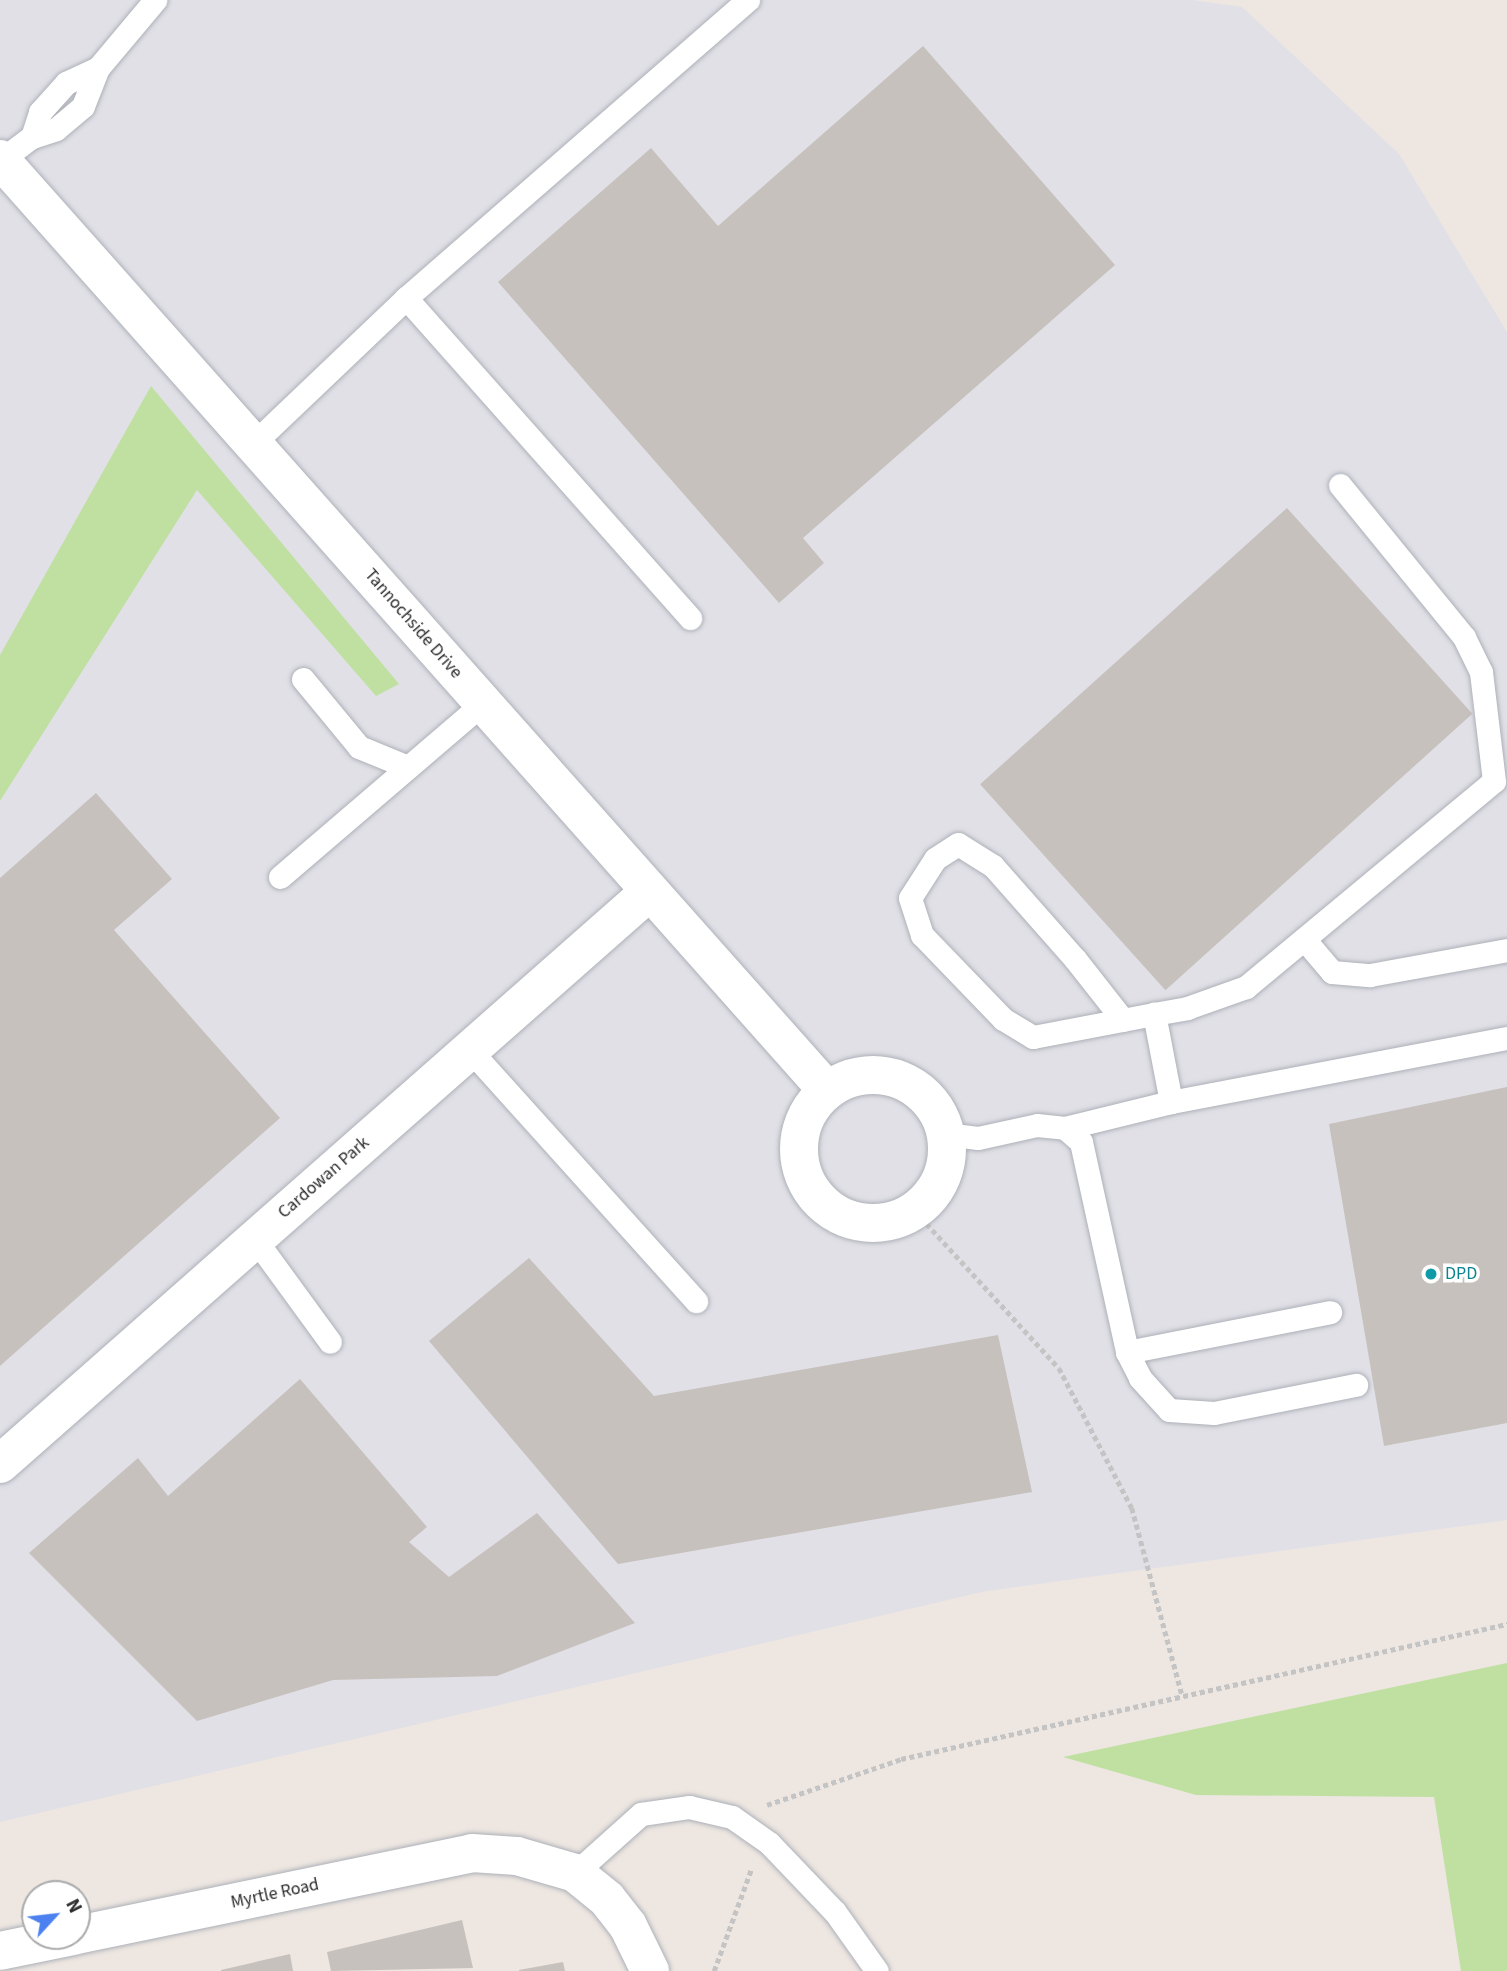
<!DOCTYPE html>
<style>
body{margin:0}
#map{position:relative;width:1507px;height:1971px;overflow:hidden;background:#ede6e1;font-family:"Source Sans 3",sans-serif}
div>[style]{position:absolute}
.industrial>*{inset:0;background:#e1e0e7}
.green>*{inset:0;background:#bfe0a1}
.building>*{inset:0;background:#c6c1bc;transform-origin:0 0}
.path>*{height:4.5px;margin-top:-2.25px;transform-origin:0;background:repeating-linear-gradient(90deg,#c4c4c4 0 5px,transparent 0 8.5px)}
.roads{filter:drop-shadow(0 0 2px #adb1b8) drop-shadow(0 0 2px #adb1b8)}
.service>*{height:23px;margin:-11.5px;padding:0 11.5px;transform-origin:11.5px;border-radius:11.5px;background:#fff}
.minor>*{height:38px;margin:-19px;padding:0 19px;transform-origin:19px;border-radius:19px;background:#fff}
.minor>.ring{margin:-19px;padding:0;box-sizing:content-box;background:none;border:38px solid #fff;border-radius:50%}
.tertiary>*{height:38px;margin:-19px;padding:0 19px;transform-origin:19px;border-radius:19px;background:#fff}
.dots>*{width:19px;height:19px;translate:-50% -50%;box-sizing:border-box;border:4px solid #fff;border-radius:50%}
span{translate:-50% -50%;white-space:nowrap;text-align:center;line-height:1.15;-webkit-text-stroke:7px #fff;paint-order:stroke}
.street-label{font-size:18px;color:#2d2d2d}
.culture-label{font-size:18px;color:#0d838f}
.left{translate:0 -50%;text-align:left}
.north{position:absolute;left:21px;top:1880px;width:70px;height:70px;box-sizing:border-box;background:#fff;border:2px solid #ababab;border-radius:50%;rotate:63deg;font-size:19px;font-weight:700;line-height:28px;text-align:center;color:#2d2d2d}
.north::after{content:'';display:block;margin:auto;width:24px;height:32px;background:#4c81ef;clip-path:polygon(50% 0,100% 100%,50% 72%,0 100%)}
</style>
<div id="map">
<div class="industrial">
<i style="clip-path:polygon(0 0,1192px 0,1242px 7px,1399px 154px,1507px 332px,1507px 1520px,986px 1591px,0 1822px)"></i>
</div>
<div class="green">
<i style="clip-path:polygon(151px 386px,399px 684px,376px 696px,197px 490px,0 801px,0 655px)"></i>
<i style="clip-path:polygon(1507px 1663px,1507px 1971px,1461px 1971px,1434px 1797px,1196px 1795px,1063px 1757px)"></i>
</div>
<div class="building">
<i style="clip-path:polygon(923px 46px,1115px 265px,803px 538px,824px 563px,779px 603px,498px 282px,651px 148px,718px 226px)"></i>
<i style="left:1287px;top:508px;width:277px;height:413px;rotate:48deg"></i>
<i style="clip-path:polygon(96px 793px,172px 879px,114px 930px,280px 1118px,0 1366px,0 878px)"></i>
<i style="clip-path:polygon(1507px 1087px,1507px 1423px,1384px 1446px,1329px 1124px)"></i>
<i style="clip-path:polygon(529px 1258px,654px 1396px,998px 1335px,1032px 1492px,618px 1564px,429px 1341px)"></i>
<i style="clip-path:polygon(300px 1379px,427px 1527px,409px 1542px,449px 1577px,537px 1513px,635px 1623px,497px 1676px,333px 1680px,197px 1721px,29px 1553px,138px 1458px,168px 1496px)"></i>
<i style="clip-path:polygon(462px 1920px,473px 1968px,331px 1971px,327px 1952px)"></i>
<i style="clip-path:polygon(290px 1954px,293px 1971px,221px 1971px,221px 1970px)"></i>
<i style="clip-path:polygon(563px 1962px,565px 1971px,519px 1971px,519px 1970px)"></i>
</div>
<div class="path">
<i style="left:915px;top:1211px;width:213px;rotate:47.5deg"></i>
<i style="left:1059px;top:1368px;width:158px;rotate:62.5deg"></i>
<i style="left:1132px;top:1508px;width:194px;rotate:75deg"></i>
<i style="left:767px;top:1805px;width:142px;rotate:-18.9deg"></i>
<i style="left:901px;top:1759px;width:621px;rotate:-12.56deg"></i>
<i style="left:714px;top:1971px;width:108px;rotate:-69.9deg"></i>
</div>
<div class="roads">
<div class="service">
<i style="left:32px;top:137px;width:26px;rotate:-72deg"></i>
<i style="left:40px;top:112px;width:39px;rotate:-48deg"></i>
<i style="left:66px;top:83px;width:35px;rotate:-25deg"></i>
<i style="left:1px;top:160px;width:39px;rotate:-37deg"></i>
<i style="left:32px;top:137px;width:25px;rotate:-18deg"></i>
<i style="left:56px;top:129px;width:35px;rotate:-40deg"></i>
<i style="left:83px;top:106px;width:41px;rotate:-68.5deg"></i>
<i style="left:98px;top:68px;width:89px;rotate:-50deg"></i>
<i style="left:406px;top:298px;width:428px;rotate:48.4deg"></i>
<i style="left:255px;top:442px;width:209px;rotate:-43.6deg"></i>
<i style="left:406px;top:298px;width:454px;rotate:-41.1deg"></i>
<i style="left:303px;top:679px;width:88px;rotate:50.5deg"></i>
<i style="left:359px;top:747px;width:53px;rotate:22.2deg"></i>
<i style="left:280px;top:877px;width:266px;rotate:-40.6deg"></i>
<i style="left:1304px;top:939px;width:43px;rotate:49.7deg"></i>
<i style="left:1332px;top:972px;width:38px;rotate:5deg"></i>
<i style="left:1370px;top:975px;width:139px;rotate:-10.3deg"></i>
<i style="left:1123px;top:1020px;width:78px;rotate:-128.2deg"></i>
<i style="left:1075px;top:959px;width:124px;rotate:-131.4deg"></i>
<i style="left:993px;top:866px;width:41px;rotate:-147.8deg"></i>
<i style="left:958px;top:844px;width:27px;rotate:147deg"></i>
<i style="left:935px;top:859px;width:46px;rotate:122.7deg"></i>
<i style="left:910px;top:898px;width:39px;rotate:72deg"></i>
<i style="left:922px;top:935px;width:117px;rotate:46deg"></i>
<i style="left:1003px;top:1019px;width:35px;rotate:31deg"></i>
<i style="left:1033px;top:1037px;width:123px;rotate:-10.8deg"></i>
<i style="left:1154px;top:1014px;width:34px;rotate:-10deg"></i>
<i style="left:1187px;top:1008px;width:63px;rotate:-19.6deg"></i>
<i style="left:1246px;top:987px;width:322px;rotate:-39.7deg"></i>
<i style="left:1494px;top:781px;width:110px;rotate:-96.8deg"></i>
<i style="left:1481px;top:672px;width:39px;rotate:-116deg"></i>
<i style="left:1464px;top:637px;width:196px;rotate:-129.2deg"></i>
<i style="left:470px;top:1050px;width:338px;rotate:48deg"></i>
<i style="left:1171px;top:1102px;width:342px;rotate:-10.8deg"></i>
<i style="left:1065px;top:1128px;width:109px;rotate:-13.8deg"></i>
<i style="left:1171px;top:1102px;width:90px;rotate:-100.9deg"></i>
<i style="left:945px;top:1134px;width:33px;rotate:7deg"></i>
<i style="left:978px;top:1138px;width:60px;rotate:-12.4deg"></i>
<i style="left:1037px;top:1125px;width:28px;rotate:6deg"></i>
<i style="left:1065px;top:1128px;width:21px;rotate:41deg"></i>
<i style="left:1081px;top:1142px;width:215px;rotate:77.6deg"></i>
<i style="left:1127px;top:1352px;width:29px;rotate:63deg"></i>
<i style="left:1140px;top:1378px;width:43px;rotate:47.8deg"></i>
<i style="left:1169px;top:1410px;width:45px;rotate:3.8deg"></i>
<i style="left:1214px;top:1413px;width:145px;rotate:-11.2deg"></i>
<i style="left:255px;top:1239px;width:127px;rotate:53.9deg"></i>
<i style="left:1127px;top:1352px;width:207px;rotate:-11.1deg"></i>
<i style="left:575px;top:1873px;width:89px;rotate:-41.8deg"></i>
<i style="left:641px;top:1814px;width:49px;rotate:-8.3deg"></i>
<i style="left:689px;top:1807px;width:44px;rotate:13.1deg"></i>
<i style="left:732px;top:1817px;width:45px;rotate:35.1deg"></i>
<i style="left:769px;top:1843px;width:95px;rotate:46.3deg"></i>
<i style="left:835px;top:1912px;width:72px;rotate:54.6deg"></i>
</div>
<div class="minor">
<i style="left:0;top:159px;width:1245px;rotate:48.39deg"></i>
<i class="ring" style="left:799px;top:1075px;width:110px;height:110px"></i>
<i style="left:0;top:1464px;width:864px;rotate:-41.39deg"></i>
</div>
<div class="tertiary">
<i style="left:77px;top:1935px;width:403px;rotate:-11.7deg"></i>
<i style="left:472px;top:1853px;width:45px;rotate:3.8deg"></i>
<i style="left:517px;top:1856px;width:60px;rotate:16.3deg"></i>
<i style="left:575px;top:1873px;width:41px;rotate:39.1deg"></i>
<i style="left:607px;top:1899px;width:34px;rotate:52deg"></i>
<i style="left:628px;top:1926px;width:50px;rotate:63.9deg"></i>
<i style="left:0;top:1951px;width:75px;rotate:-11.6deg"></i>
</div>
</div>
<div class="dots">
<i style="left:1431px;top:1274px;background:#0f9aa8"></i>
</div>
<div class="street-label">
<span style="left:413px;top:624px;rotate:49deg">Tannochside Drive</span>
<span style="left:324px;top:1178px;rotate:-41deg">Cardowan Park</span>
<span style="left:275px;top:1894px;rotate:-12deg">Myrtle Road</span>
</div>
<div class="culture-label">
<span class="left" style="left:1445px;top:1274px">DPD</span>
</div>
<div class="north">N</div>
</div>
